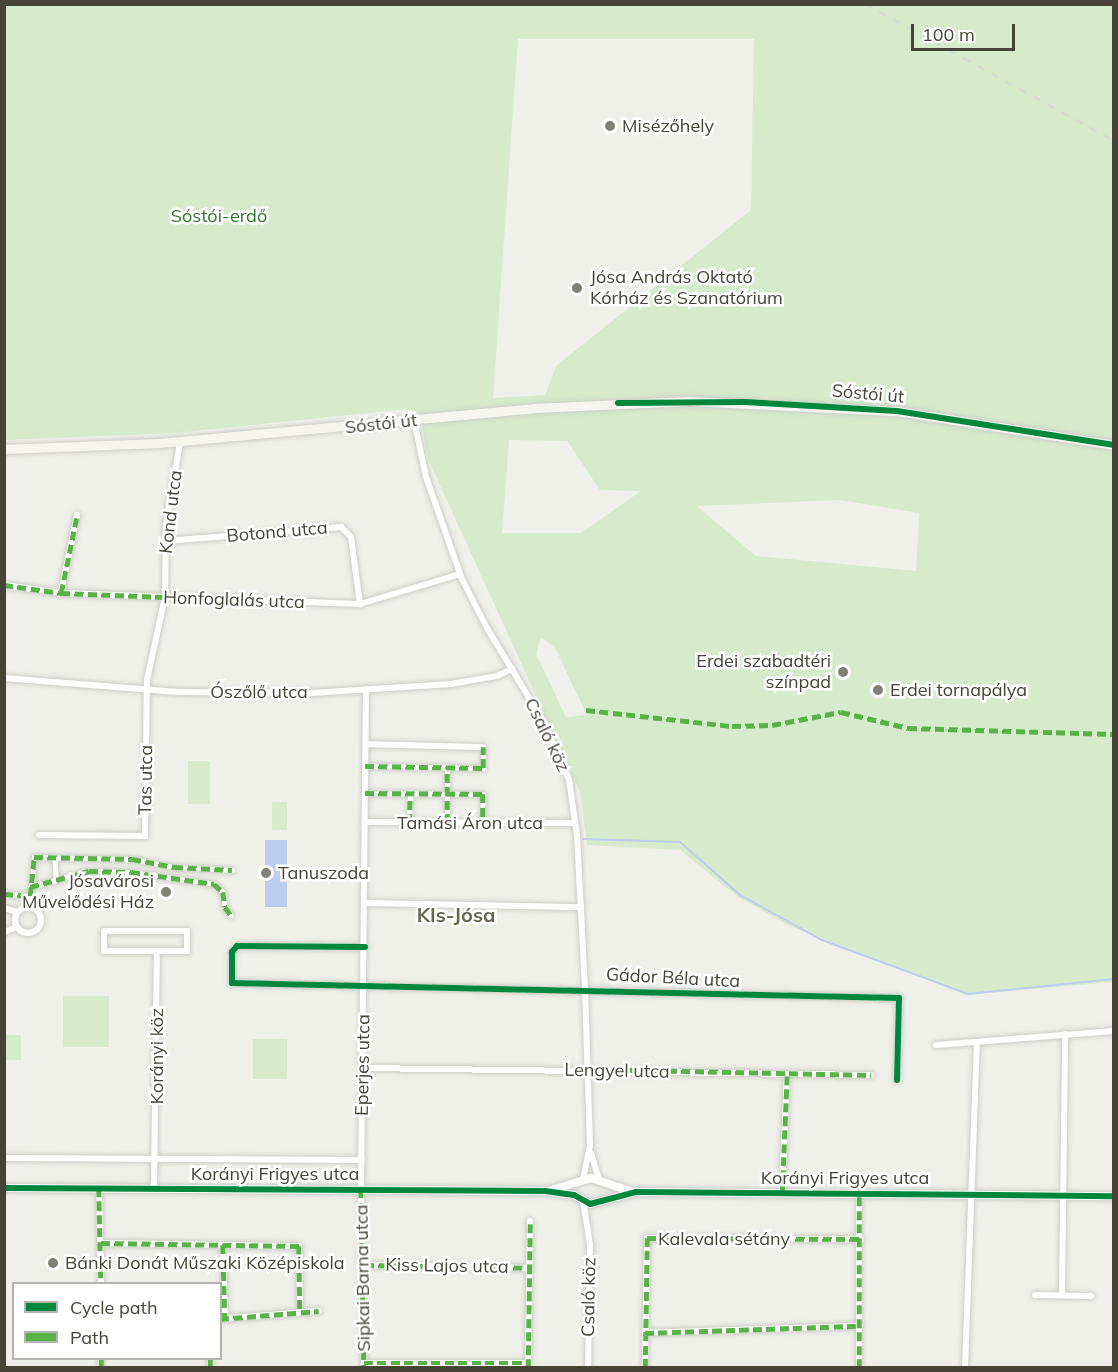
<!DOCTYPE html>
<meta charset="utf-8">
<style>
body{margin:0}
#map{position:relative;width:1118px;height:1372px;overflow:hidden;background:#f0f0ea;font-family:Mulish,sans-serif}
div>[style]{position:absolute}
.green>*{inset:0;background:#d5ebcb;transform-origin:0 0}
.water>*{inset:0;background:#bcccee;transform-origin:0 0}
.stream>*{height:2px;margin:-1px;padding:0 1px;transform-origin:1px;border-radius:1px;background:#bcccee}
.roads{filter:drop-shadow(0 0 2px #cecec8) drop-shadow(0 0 2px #cecec8)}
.pedestrian>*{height:4.5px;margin:-2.25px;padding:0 2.25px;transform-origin:2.25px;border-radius:2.25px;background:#fdfdfc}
.minor>*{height:6px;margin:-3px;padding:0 3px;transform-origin:3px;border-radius:3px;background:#fdfdfc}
.minor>.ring{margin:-3px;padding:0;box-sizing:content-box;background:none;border:6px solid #fdfdfc;border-radius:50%}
.tertiary>*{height:8px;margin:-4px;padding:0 4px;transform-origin:4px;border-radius:4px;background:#fdfdfc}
.secondary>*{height:9px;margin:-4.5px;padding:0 4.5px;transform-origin:4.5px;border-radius:4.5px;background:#f6f6ef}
.rail>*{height:2px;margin-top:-1px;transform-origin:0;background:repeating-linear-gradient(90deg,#d9d9d8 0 8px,transparent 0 16px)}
.quiet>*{height:4.5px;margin-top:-2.25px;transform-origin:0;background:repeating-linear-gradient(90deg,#57b346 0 9px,transparent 0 13.5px)}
.cycleway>*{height:6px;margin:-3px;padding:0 3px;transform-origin:3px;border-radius:3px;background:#00873e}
.dots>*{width:16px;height:16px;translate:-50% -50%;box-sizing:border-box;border:3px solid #fff;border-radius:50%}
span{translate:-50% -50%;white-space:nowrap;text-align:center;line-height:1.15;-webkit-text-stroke:5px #fff;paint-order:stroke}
.poi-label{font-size:18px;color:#464436}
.left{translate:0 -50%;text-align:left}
.right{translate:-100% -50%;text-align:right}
.park-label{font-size:18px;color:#32772a}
.street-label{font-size:18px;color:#464436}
.neighbourhood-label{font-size:20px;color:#69664e;font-weight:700}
.frame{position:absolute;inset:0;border:6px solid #464436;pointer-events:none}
.legend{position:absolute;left:12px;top:1282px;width:210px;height:78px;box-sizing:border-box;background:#fff;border:2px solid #b5b4af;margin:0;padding:8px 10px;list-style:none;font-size:18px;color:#464436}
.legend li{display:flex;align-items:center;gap:12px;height:30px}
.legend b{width:30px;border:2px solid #b5b4af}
.scale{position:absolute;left:911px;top:24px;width:104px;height:27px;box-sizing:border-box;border:3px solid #464436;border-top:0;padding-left:8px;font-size:18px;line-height:21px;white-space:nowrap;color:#464436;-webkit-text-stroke:4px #fff;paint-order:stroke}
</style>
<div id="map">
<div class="green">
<i style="clip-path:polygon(evenodd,5px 5px,1113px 5px,1113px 982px,966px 995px,790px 926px,738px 897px,680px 850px,587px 845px,580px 792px,428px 459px,420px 415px,407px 409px,174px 433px,5px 440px,5px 5px,518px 39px,754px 39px,751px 210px,556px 366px,545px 395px,493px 398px,518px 39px,5px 5px,509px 440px,567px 441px,600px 490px,641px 491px,581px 533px,502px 533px,509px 440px,5px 5px,840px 500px,919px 513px,916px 571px,756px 556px,697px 506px,840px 500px,5px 5px,541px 638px,554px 646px,587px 715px,566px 717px,536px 654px,541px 638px)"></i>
<i style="left:210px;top:761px;width:43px;height:22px;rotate:90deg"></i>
<i style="left:272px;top:802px;width:15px;height:28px"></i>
<i style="left:63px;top:996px;width:46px;height:51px"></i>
<i style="left:5px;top:1035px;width:16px;height:25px"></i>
<i style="left:253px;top:1039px;width:34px;height:40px"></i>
</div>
<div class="water">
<i style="left:265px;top:840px;width:22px;height:67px"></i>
</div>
<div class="stream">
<i style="left:583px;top:839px;width:97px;rotate:1.8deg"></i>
<i style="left:680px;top:842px;width:80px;rotate:41.5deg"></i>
<i style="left:740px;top:895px;width:94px;rotate:28.8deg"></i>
<i style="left:822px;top:940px;width:156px;rotate:20.3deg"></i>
<i style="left:968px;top:994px;width:147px;rotate:-5.9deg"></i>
</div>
<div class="roads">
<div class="pedestrian">
<i style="left:365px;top:766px;width:118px;rotate:1deg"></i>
<i style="left:483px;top:768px;width:21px;rotate:-90deg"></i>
<i style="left:365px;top:793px;width:118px;rotate:0.5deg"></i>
<i style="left:483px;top:794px;width:29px;rotate:90deg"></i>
<i style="left:409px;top:823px;width:30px;rotate:-88deg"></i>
<i style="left:447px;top:823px;width:56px;rotate:-90deg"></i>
<i style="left:55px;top:858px;width:21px;rotate:87deg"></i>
<i style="left:30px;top:887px;width:61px;rotate:-15.2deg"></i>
<i style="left:89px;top:871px;width:42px;rotate:1.4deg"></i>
<i style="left:131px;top:872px;width:84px;rotate:8.2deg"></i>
<i style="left:214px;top:884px;width:12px;rotate:42deg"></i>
<i style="left:223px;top:892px;width:15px;rotate:82deg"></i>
<i style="left:225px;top:907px;width:10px;rotate:53deg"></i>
<i style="left:4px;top:894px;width:26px;rotate:4deg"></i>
<i style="left:30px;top:896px;width:39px;rotate:-84deg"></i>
<i style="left:34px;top:857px;width:98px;rotate:1.2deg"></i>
<i style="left:132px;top:859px;width:43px;rotate:10.8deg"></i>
<i style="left:174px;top:867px;width:58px;rotate:3deg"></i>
</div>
<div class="minor">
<i style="left:414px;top:420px;width:58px;rotate:78.1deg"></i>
<i style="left:426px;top:477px;width:108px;rotate:70.6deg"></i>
<i style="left:462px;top:579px;width:55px;rotate:63deg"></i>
<i style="left:487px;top:628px;width:109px;rotate:58.9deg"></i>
<i style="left:543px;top:721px;width:64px;rotate:66.2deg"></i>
<i style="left:569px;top:780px;width:56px;rotate:81.7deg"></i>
<i style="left:577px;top:835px;width:153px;rotate:87deg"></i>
<i style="left:585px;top:988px;width:158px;rotate:88.2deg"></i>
<i style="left:590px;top:1146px;width:35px;rotate:102deg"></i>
<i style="left:165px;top:541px;width:177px;rotate:-4.5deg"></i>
<i style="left:341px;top:527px;width:14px;rotate:45deg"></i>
<i style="left:351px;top:537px;width:68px;rotate:82.3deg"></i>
<i style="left:4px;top:585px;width:58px;rotate:8deg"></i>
<i style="left:61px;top:593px;width:299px;rotate:2.1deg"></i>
<i style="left:360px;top:604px;width:104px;rotate:-16.7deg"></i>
<i style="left:61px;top:593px;width:80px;rotate:-78.4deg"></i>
<i style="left:4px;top:678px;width:174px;rotate:4.6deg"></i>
<i style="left:177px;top:692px;width:134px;rotate:0.4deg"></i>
<i style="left:311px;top:693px;width:140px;rotate:-3.7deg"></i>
<i style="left:451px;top:684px;width:47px;rotate:-9.9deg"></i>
<i style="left:497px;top:676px;width:17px;rotate:-25deg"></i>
<i style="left:366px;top:744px;width:117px;rotate:1.5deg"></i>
<i style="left:365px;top:822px;width:210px;rotate:0.3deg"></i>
<i style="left:39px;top:835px;width:106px;rotate:0.5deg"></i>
<i style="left:145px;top:836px;width:156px;rotate:-89.3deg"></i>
<i style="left:147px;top:680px;width:85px;rotate:-77.8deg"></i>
<i style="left:165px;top:597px;width:72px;rotate:-89.2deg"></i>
<i style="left:166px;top:525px;width:84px;rotate:-80.4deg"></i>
<i style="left:365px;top:903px;width:216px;rotate:1.1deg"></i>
<i class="ring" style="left:15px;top:907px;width:20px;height:20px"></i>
<i style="left:4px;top:908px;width:14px;rotate:17deg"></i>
<i style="left:104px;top:931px;width:83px"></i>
<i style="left:187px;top:931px;width:20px;rotate:90deg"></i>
<i style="left:187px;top:951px;width:83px;rotate:180deg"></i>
<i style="left:104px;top:951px;width:20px;rotate:-90deg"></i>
<i style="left:4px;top:932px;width:14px;rotate:-21deg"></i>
<i style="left:365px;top:947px;width:128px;rotate:-179.6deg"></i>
<i style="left:237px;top:946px;width:8px;rotate:130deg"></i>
<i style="left:232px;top:952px;width:31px;rotate:90deg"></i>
<i style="left:232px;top:983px;width:667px;rotate:1.29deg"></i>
<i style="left:899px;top:998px;width:82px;rotate:91.4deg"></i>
<i style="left:936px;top:1045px;width:179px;rotate:-4.5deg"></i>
<i style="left:363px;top:1068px;width:508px;rotate:0.79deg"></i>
<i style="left:591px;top:1153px;width:28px;rotate:73deg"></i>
<i style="left:4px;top:1158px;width:358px;rotate:0.3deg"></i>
<i style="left:99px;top:1188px;width:96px;rotate:88.8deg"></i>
<i style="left:154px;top:1189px;width:238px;rotate:-89.3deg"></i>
<i style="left:782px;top:1193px;width:119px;rotate:-87.6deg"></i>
<i style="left:583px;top:1201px;width:44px;rotate:80.8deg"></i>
<i style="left:590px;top:1244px;width:124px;rotate:90.9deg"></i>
<i style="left:101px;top:1243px;width:198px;rotate:0.9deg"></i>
<i style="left:299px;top:1246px;width:66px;rotate:89.1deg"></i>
<i style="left:223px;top:1245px;width:74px;rotate:88.5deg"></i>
<i style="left:365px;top:1265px;width:164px;rotate:1deg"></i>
<i style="left:1035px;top:1295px;width:56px;rotate:1deg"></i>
<i style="left:1062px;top:1295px;width:261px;rotate:-89.3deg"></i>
<i style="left:220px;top:1319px;width:99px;rotate:-4.6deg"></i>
<i style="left:645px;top:1333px;width:215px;rotate:-1.9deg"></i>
<i style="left:364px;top:1363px;width:164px"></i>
<i style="left:101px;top:1368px;width:10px;rotate:-90deg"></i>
<i style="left:210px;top:1368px;width:10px;rotate:-90deg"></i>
<i style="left:364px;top:1368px;width:179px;rotate:-91deg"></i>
<i style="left:361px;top:1189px;width:500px;rotate:-89.43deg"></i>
<i style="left:528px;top:1368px;width:147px;rotate:-89.2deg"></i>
<i style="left:645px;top:1368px;width:130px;rotate:-89.1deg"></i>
<i style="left:647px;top:1238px;width:214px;rotate:0.3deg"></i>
<i style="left:859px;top:1368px;width:174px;rotate:-90deg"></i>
<i style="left:965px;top:1368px;width:326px;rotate:-87.9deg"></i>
</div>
<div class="tertiary">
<i style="left:4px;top:1188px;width:541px;rotate:0.32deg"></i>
<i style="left:545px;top:1191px;width:29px;rotate:8deg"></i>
<i style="left:574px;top:1195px;width:18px;rotate:29deg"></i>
<i style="left:590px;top:1204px;width:48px;rotate:-14.6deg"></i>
<i style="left:636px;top:1192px;width:478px;rotate:0.5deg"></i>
<i style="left:552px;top:1190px;width:41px;rotate:-17.1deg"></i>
<i style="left:591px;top:1178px;width:41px;rotate:18.4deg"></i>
</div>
<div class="secondary">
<i style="left:4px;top:449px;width:155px;rotate:-2.2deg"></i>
<i style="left:159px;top:443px;width:377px;rotate:-5.3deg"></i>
<i style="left:534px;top:408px;width:155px;rotate:-2.6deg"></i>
<i style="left:689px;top:401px;width:208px;rotate:2.8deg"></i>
<i style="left:897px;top:411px;width:220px;rotate:8.9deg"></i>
</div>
</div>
<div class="rail">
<i style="left:865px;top:4px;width:284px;rotate:28.8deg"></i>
</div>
<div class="quiet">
<i style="left:4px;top:585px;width:58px;rotate:8deg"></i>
<i style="left:61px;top:593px;width:104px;rotate:2.2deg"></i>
<i style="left:61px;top:593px;width:80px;rotate:-78.4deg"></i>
<i style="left:586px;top:710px;width:147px;rotate:6.3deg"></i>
<i style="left:732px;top:726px;width:40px;rotate:-1.4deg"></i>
<i style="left:772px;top:725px;width:70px;rotate:-10.7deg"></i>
<i style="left:841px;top:712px;width:69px;rotate:13.4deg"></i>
<i style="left:908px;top:728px;width:206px;rotate:1.7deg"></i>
<i style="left:365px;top:766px;width:118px;rotate:1deg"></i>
<i style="left:483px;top:768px;width:21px;rotate:-90deg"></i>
<i style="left:365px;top:793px;width:118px;rotate:0.5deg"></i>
<i style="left:483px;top:794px;width:29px;rotate:90deg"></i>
<i style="left:409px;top:823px;width:30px;rotate:-88deg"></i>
<i style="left:447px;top:823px;width:56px;rotate:-90deg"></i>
<i style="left:30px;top:887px;width:61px;rotate:-15.2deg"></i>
<i style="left:89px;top:871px;width:42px;rotate:1.4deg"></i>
<i style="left:131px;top:872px;width:84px;rotate:8.2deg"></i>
<i style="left:214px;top:884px;width:12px;rotate:42deg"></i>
<i style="left:223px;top:892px;width:15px;rotate:82deg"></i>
<i style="left:225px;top:907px;width:10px;rotate:53deg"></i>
<i style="left:4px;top:894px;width:26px;rotate:4deg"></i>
<i style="left:30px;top:896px;width:39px;rotate:-84deg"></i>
<i style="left:34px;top:857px;width:98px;rotate:1.2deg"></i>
<i style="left:132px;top:859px;width:43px;rotate:10.8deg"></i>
<i style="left:174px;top:867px;width:58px;rotate:3deg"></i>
<i style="left:587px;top:1069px;width:284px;rotate:1.2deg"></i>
<i style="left:99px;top:1188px;width:96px;rotate:88.8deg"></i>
<i style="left:361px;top:1189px;width:179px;rotate:89deg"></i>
<i style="left:782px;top:1193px;width:119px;rotate:-87.6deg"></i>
<i style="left:101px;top:1243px;width:198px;rotate:0.9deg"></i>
<i style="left:299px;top:1246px;width:66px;rotate:89.1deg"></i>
<i style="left:223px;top:1245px;width:74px;rotate:88.5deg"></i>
<i style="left:365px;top:1265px;width:164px;rotate:1deg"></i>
<i style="left:220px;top:1319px;width:99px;rotate:-4.6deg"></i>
<i style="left:645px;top:1333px;width:215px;rotate:-1.9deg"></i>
<i style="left:364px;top:1363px;width:164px"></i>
<i style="left:101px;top:1368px;width:10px;rotate:-90deg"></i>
<i style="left:210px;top:1368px;width:10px;rotate:-90deg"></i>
<i style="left:528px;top:1368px;width:147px;rotate:-89.2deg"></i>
<i style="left:645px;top:1368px;width:130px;rotate:-89.1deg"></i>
<i style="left:647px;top:1238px;width:214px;rotate:0.3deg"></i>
<i style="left:859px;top:1368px;width:174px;rotate:-90deg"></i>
</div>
<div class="cycleway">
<i style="left:618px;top:403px;width:127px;rotate:-0.5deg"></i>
<i style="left:745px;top:402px;width:152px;rotate:3.4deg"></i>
<i style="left:897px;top:411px;width:220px;rotate:8.9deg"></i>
<i style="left:365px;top:947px;width:128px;rotate:-179.6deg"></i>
<i style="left:237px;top:946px;width:8px;rotate:130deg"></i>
<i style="left:232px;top:952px;width:31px;rotate:90deg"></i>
<i style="left:232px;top:983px;width:667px;rotate:1.29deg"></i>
<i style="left:899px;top:998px;width:82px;rotate:91.4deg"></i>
<i style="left:4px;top:1188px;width:541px;rotate:0.32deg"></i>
<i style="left:545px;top:1191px;width:29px;rotate:8deg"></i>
<i style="left:574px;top:1195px;width:18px;rotate:29deg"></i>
<i style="left:590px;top:1204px;width:48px;rotate:-14.6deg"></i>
<i style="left:636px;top:1192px;width:478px;rotate:0.5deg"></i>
</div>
<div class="dots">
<i style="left:610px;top:126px;background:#828075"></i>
<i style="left:577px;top:288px;background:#828075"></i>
<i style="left:843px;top:672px;background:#828075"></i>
<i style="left:878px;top:690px;background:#828075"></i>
<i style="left:266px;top:873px;background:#828075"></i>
<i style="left:166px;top:892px;background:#828075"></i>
<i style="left:53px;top:1263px;background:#828075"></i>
</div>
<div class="poi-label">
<span class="left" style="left:622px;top:126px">Misézőhely</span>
<span class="left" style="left:590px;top:288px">Jósa András Oktató<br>Kórház és Szanatórium</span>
<span class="right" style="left:831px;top:672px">Erdei szabadtéri<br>színpad</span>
<span class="left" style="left:890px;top:690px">Erdei tornapálya</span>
<span class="left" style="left:278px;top:873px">Tanuszoda</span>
<span class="right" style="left:154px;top:892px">Jósavárosi<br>Művelődési Ház</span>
<span class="left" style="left:65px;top:1263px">Bánki Donát Műszaki Középiskola</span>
</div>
<div class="park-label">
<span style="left:219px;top:216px">Sóstói-erdő</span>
</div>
<div class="street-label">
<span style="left:868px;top:394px;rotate:5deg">Sóstói út</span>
<span style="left:381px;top:424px;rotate:-6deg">Sóstói út</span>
<span style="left:171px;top:512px;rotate:-83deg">Kond utca</span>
<span style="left:277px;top:532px;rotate:-5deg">Botond utca</span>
<span style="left:234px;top:600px;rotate:2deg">Honfoglalás utca</span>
<span style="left:259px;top:692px">Ószőlő utca</span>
<span style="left:547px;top:735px;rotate:64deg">Csaló köz</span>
<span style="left:146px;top:780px;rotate:-89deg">Tas utca</span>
<span style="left:470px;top:823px">Tamási Áron utca</span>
<span style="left:673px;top:978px;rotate:3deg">Gádor Béla utca</span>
<span style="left:157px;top:1056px;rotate:-90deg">Korányi köz</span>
<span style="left:363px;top:1065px;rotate:-89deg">Eperjes utca</span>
<span style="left:617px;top:1071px;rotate:1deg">Lengyel utca</span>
<span style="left:275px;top:1174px">Korányi Frigyes utca</span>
<span style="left:845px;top:1178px">Korányi Frigyes utca</span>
<span style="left:724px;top:1239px">Kalevala sétány</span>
<span style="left:447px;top:1266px;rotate:1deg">Kiss Lajos utca</span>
<span style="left:363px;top:1278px;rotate:-91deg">Sipkai Barna utca</span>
<span style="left:589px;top:1297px;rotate:-89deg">Csaló köz</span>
</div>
<div class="neighbourhood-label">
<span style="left:456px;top:914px">KIs-Jósa</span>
</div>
<div class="frame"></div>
<ul class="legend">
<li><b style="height:8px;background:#00873e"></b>Cycle path</li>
<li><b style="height:8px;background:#57b346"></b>Path</li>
</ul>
<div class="scale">100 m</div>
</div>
